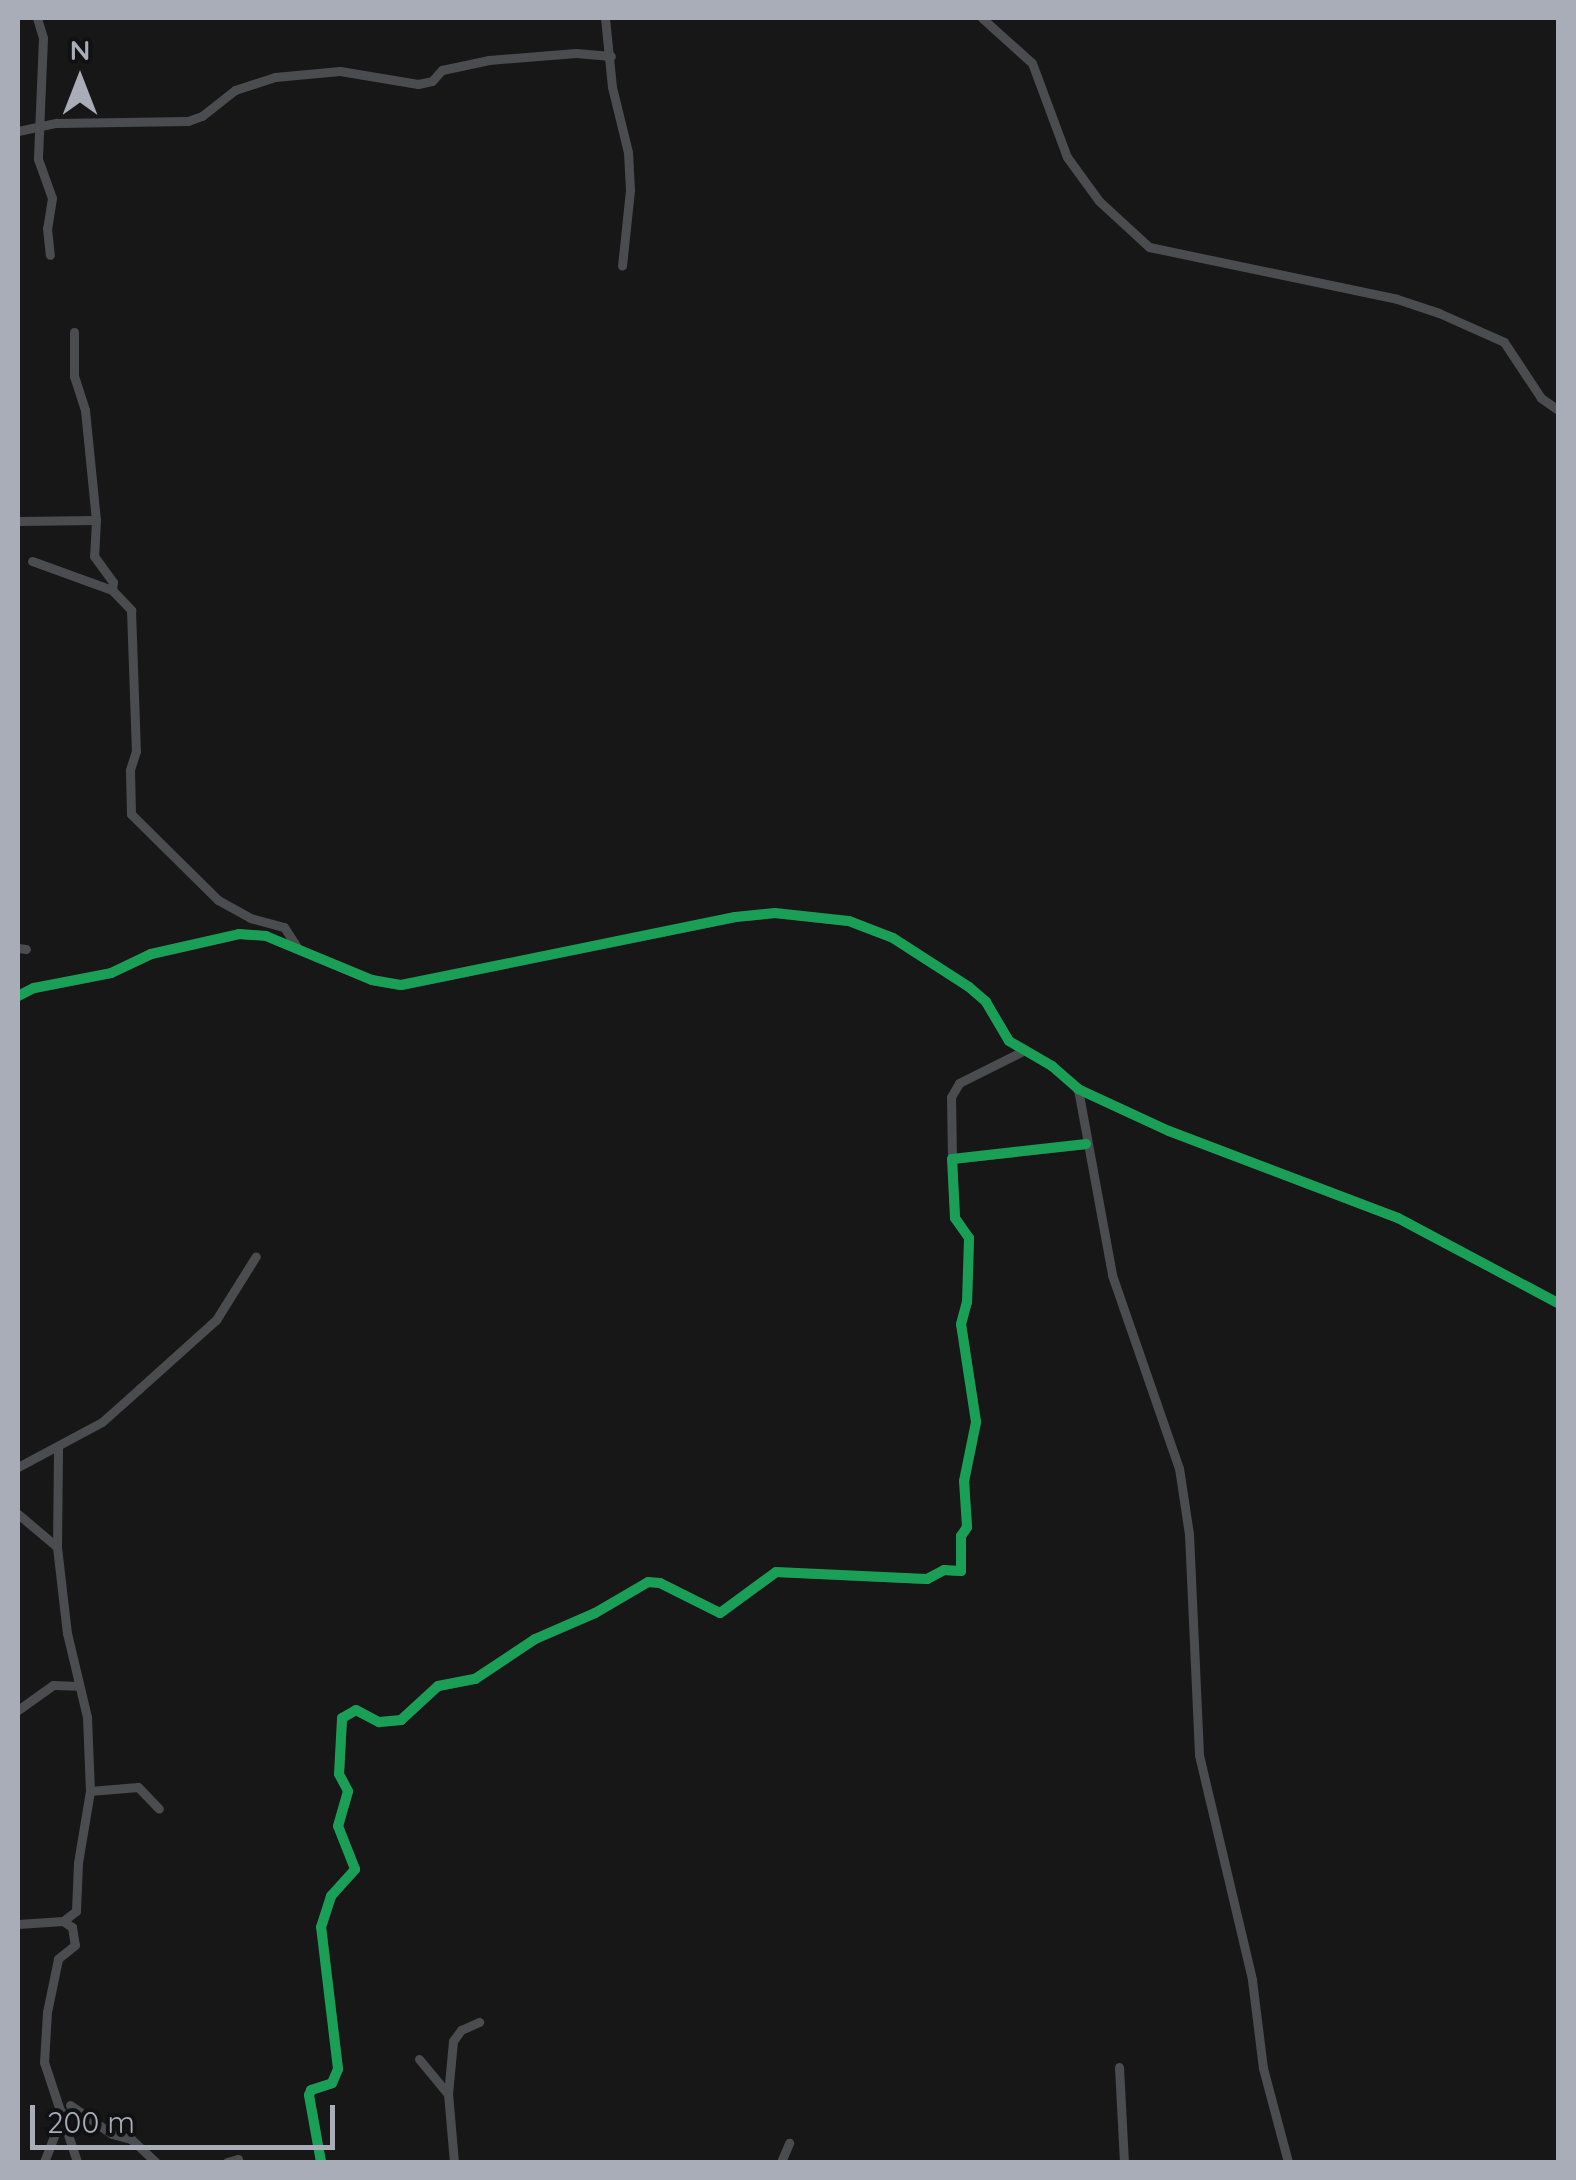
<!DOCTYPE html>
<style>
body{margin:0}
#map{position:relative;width:1576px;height:2180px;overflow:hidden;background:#171717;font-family:Quicksand,sans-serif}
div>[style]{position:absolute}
.minor>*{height:9px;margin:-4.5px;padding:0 4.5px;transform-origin:4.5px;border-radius:4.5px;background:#4b4c50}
.cycleway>*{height:10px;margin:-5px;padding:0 5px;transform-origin:5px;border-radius:5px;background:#1a9f57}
span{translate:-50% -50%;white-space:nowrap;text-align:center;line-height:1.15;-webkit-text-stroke:9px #111113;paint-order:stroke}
.frame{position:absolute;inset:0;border:20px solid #a8adb8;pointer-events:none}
.north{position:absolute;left:30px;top:30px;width:100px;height:100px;-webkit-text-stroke:8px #111113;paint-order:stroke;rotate:0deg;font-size:28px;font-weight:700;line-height:40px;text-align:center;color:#a8adb8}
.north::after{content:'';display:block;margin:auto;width:35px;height:45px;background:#a8adb8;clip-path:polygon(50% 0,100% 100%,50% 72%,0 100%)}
.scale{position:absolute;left:30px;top:2105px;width:305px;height:45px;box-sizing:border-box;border:5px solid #a8adb8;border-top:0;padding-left:12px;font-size:30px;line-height:35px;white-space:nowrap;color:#a8adb8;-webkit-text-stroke:8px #111113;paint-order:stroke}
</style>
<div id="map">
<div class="minor">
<i style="left:37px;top:18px;width:21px;rotate:73deg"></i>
<i style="left:43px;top:38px;width:121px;rotate:92.4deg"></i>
<i style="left:38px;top:159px;width:41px;rotate:70.3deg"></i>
<i style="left:52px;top:198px;width:30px;rotate:99deg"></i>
<i style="left:47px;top:228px;width:27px;rotate:84deg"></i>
<i style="left:605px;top:18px;width:69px;rotate:84.2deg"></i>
<i style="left:612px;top:87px;width:67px;rotate:76.2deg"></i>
<i style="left:628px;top:152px;width:38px;rotate:87deg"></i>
<i style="left:630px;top:190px;width:76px;rotate:96deg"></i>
<i style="left:982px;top:18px;width:67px;rotate:42deg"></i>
<i style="left:1032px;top:63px;width:100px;rotate:69.6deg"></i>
<i style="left:1067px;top:157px;width:54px;rotate:54deg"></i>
<i style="left:1099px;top:201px;width:68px;rotate:42.6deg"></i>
<i style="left:1149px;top:247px;width:253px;rotate:11.8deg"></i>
<i style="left:1397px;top:299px;width:44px;rotate:18.4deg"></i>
<i style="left:1439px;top:313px;width:71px;rotate:24deg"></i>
<i style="left:1504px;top:342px;width:67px;rotate:56.5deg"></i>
<i style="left:1541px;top:398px;width:21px;rotate:35deg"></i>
<i style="left:18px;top:131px;width:40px;rotate:-12deg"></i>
<i style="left:57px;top:123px;width:131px;rotate:-0.9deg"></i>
<i style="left:188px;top:121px;width:15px;rotate:-20deg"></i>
<i style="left:202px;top:116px;width:42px;rotate:-38.2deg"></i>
<i style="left:235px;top:90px;width:42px;rotate:-18deg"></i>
<i style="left:275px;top:77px;width:65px;rotate:-5.3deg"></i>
<i style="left:340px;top:71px;width:79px;rotate:9.5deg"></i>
<i style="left:418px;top:84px;width:14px;rotate:-12deg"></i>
<i style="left:432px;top:81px;width:15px;rotate:-48deg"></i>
<i style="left:442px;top:70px;width:48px;rotate:-12deg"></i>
<i style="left:489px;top:60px;width:87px;rotate:-4.6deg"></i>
<i style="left:576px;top:53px;width:35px;rotate:5deg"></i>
<i style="left:74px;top:332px;width:44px;rotate:90deg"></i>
<i style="left:74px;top:376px;width:36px;rotate:72deg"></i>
<i style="left:85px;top:410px;width:111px;rotate:84.3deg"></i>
<i style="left:18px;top:521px;width:78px;rotate:-0.7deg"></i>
<i style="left:96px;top:520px;width:36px;rotate:93deg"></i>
<i style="left:94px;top:556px;width:32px;rotate:54deg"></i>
<i style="left:113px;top:582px;width:8px;rotate:97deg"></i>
<i style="left:112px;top:590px;width:85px;rotate:-160.1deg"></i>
<i style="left:112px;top:590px;width:28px;rotate:46deg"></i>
<i style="left:131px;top:610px;width:141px;rotate:88deg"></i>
<i style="left:136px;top:751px;width:20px;rotate:108deg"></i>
<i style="left:130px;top:770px;width:44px;rotate:88.7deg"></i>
<i style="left:131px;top:814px;width:122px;rotate:44.7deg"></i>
<i style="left:218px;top:900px;width:37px;rotate:29deg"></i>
<i style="left:250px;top:918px;width:35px;rotate:15deg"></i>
<i style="left:284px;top:927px;width:24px;rotate:57deg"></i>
<i style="left:18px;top:948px;width:8px;rotate:7deg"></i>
<i style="left:18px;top:996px;width:18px;rotate:-27deg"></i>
<i style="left:34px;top:988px;width:78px;rotate:-11deg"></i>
<i style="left:111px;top:973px;width:44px;rotate:-25.4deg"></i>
<i style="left:151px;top:954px;width:90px;rotate:-12.8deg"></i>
<i style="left:239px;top:934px;width:27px;rotate:4deg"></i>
<i style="left:266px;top:936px;width:115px;rotate:22.5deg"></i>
<i style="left:372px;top:980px;width:29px;rotate:10deg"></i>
<i style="left:401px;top:985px;width:341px;rotate:-11.5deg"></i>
<i style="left:735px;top:917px;width:40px;rotate:-5.7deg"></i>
<i style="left:775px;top:913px;width:74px;rotate:6.2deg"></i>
<i style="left:849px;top:921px;width:47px;rotate:21.1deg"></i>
<i style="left:893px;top:938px;width:90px;rotate:32.8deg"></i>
<i style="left:969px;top:987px;width:23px;rotate:41deg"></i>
<i style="left:986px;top:1002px;width:45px;rotate:59.5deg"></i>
<i style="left:1009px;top:1041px;width:50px;rotate:30.2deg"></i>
<i style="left:1052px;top:1066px;width:35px;rotate:41deg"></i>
<i style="left:1078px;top:1089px;width:100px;rotate:24.8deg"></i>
<i style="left:1169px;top:1131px;width:245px;rotate:20.8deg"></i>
<i style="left:1398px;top:1218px;width:181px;rotate:28deg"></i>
<i style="left:1078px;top:1089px;width:189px;rotate:79.6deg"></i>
<i style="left:1112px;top:1275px;width:204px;rotate:70.9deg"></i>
<i style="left:1179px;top:1468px;width:67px;rotate:81.4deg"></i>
<i style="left:1189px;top:1534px;width:221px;rotate:87.4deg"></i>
<i style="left:1199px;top:1755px;width:231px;rotate:76.7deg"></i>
<i style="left:1252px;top:1980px;width:89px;rotate:82.9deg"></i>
<i style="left:1263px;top:2068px;width:97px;rotate:75.1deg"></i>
<i style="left:952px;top:1159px;width:62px;rotate:-90.9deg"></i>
<i style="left:951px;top:1097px;width:16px;rotate:-60deg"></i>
<i style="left:959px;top:1083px;width:72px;rotate:-26.6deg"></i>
<i style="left:18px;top:1467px;width:95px;rotate:-28.2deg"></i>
<i style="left:102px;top:1422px;width:50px;rotate:-41.7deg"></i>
<i style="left:139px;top:1389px;width:103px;rotate:-41.9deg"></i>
<i style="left:216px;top:1320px;width:75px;rotate:-58deg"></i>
<i style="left:18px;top:1514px;width:51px;rotate:40.2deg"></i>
<i style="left:57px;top:1547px;width:87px;rotate:83.4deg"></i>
<i style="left:67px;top:1633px;width:86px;rotate:76.6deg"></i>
<i style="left:87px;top:1717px;width:74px;rotate:87.7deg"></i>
<i style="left:90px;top:1791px;width:73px;rotate:99.5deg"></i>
<i style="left:78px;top:1863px;width:48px;rotate:92.4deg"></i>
<i style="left:76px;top:1911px;width:16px;rotate:142deg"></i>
<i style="left:63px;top:1921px;width:45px;rotate:176.2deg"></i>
<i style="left:57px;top:1547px;width:101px;rotate:-89.4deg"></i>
<i style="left:18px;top:1710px;width:43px;rotate:-35.5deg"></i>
<i style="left:53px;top:1685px;width:25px;rotate:2deg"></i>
<i style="left:90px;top:1791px;width:48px;rotate:-4.8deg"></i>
<i style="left:138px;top:1787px;width:30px;rotate:46deg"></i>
<i style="left:63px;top:1921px;width:11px;rotate:34deg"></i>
<i style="left:72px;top:1927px;width:18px;rotate:81deg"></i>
<i style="left:75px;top:1945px;width:22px;rotate:141deg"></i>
<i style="left:58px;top:1959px;width:54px;rotate:101.7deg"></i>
<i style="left:47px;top:2012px;width:50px;rotate:93.4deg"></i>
<i style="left:44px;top:2062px;width:105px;rotate:71.7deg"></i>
<i style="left:419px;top:2059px;width:45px;rotate:50.4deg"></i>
<i style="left:1119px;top:2067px;width:95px;rotate:87deg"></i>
<i style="left:70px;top:2105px;width:51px;rotate:34.6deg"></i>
<i style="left:112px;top:2134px;width:20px;rotate:15deg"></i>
<i style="left:131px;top:2139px;width:34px;rotate:43deg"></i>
<i style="left:44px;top:2162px;width:53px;rotate:-68.8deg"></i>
<i style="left:227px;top:2162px;width:11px;rotate:-15deg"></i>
<i style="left:238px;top:2159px;width:3px;rotate:90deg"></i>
<i style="left:321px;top:2162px;width:68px;rotate:-100.2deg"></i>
<i style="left:309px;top:2095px;width:5px;rotate:-68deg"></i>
<i style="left:311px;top:2090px;width:22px;rotate:-18deg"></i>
<i style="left:332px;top:2083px;width:15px;rotate:-67deg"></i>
<i style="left:338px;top:2069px;width:143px;rotate:-96.8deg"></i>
<i style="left:321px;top:1927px;width:33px;rotate:-72deg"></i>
<i style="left:331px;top:1896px;width:36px;rotate:-48deg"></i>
<i style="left:355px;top:1869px;width:46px;rotate:-111.6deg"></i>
<i style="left:338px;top:1826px;width:36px;rotate:-74deg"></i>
<i style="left:348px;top:1791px;width:19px;rotate:-118deg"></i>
<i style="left:339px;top:1774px;width:56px;rotate:-86.9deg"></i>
<i style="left:342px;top:1718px;width:16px;rotate:-30deg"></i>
<i style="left:356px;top:1710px;width:26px;rotate:28deg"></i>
<i style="left:379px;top:1722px;width:22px;rotate:-5deg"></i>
<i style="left:401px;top:1720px;width:50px;rotate:-42.6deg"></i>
<i style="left:438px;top:1686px;width:38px;rotate:-11deg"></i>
<i style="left:475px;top:1679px;width:72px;rotate:-33.7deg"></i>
<i style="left:535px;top:1639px;width:65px;rotate:-23.4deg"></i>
<i style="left:595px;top:1613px;width:61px;rotate:-30.3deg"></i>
<i style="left:648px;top:1582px;width:12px;rotate:5deg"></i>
<i style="left:660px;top:1583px;width:67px;rotate:26.6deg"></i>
<i style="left:720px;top:1613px;width:69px;rotate:-36.2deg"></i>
<i style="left:776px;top:1572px;width:151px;rotate:2.7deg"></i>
<i style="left:927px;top:1579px;width:19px;rotate:-28deg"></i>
<i style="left:944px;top:1570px;width:17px;rotate:3deg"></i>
<i style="left:961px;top:1571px;width:35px;rotate:-90deg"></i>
<i style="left:961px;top:1536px;width:11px;rotate:-56deg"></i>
<i style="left:967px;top:1527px;width:46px;rotate:-93.7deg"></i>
<i style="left:964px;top:1481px;width:60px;rotate:-78.5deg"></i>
<i style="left:976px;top:1422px;width:99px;rotate:-98.7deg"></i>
<i style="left:961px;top:1324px;width:23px;rotate:-75deg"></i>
<i style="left:967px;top:1302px;width:64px;rotate:-88.2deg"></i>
<i style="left:969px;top:1238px;width:24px;rotate:-125deg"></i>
<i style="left:955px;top:1218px;width:59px;rotate:-92.9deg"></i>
<i style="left:952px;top:1159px;width:135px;rotate:-6.4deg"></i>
<i style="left:454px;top:2162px;width:68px;rotate:-95deg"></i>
<i style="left:448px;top:2094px;width:53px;rotate:-84.6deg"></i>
<i style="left:453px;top:2041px;width:14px;rotate:-54deg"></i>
<i style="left:461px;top:2030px;width:20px;rotate:-24deg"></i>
<i style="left:781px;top:2162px;width:21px;rotate:-67deg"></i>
</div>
<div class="cycleway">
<i style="left:18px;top:996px;width:18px;rotate:-27deg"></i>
<i style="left:34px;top:988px;width:78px;rotate:-11deg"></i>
<i style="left:111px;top:973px;width:44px;rotate:-25.4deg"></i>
<i style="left:151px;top:954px;width:90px;rotate:-12.8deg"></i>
<i style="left:239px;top:934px;width:27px;rotate:4deg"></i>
<i style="left:266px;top:936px;width:115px;rotate:22.5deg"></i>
<i style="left:372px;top:980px;width:29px;rotate:10deg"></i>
<i style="left:401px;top:985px;width:341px;rotate:-11.5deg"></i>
<i style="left:735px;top:917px;width:40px;rotate:-5.7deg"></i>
<i style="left:775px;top:913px;width:74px;rotate:6.2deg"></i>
<i style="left:849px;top:921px;width:47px;rotate:21.1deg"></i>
<i style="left:893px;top:938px;width:90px;rotate:32.8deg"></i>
<i style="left:969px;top:987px;width:23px;rotate:41deg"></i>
<i style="left:986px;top:1002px;width:45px;rotate:59.5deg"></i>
<i style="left:1009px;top:1041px;width:50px;rotate:30.2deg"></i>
<i style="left:1052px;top:1066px;width:35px;rotate:41deg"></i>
<i style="left:1078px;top:1089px;width:100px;rotate:24.8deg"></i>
<i style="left:1169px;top:1131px;width:245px;rotate:20.8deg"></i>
<i style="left:1398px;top:1218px;width:181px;rotate:28deg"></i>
<i style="left:321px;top:2162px;width:68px;rotate:-100.2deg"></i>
<i style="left:309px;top:2095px;width:5px;rotate:-68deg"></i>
<i style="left:311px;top:2090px;width:22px;rotate:-18deg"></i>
<i style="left:332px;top:2083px;width:15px;rotate:-67deg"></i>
<i style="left:338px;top:2069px;width:143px;rotate:-96.8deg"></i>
<i style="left:321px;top:1927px;width:33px;rotate:-72deg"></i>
<i style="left:331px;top:1896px;width:36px;rotate:-48deg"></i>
<i style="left:355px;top:1869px;width:46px;rotate:-111.6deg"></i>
<i style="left:338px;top:1826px;width:36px;rotate:-74deg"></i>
<i style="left:348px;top:1791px;width:19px;rotate:-118deg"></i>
<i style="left:339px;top:1774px;width:56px;rotate:-86.9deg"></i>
<i style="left:342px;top:1718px;width:16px;rotate:-30deg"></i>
<i style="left:356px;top:1710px;width:26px;rotate:28deg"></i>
<i style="left:379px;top:1722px;width:22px;rotate:-5deg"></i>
<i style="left:401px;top:1720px;width:50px;rotate:-42.6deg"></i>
<i style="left:438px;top:1686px;width:38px;rotate:-11deg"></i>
<i style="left:475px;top:1679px;width:72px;rotate:-33.7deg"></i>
<i style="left:535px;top:1639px;width:65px;rotate:-23.4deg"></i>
<i style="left:595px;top:1613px;width:61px;rotate:-30.3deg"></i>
<i style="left:648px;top:1582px;width:12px;rotate:5deg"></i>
<i style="left:660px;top:1583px;width:67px;rotate:26.6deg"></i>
<i style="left:720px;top:1613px;width:69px;rotate:-36.2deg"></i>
<i style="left:776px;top:1572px;width:151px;rotate:2.7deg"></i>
<i style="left:927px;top:1579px;width:19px;rotate:-28deg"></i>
<i style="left:944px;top:1570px;width:17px;rotate:3deg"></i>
<i style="left:961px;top:1571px;width:35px;rotate:-90deg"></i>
<i style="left:961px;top:1536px;width:11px;rotate:-56deg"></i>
<i style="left:967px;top:1527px;width:46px;rotate:-93.7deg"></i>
<i style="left:964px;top:1481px;width:60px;rotate:-78.5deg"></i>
<i style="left:976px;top:1422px;width:99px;rotate:-98.7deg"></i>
<i style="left:961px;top:1324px;width:23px;rotate:-75deg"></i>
<i style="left:967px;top:1302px;width:64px;rotate:-88.2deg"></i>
<i style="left:969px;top:1238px;width:24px;rotate:-125deg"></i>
<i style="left:955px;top:1218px;width:59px;rotate:-92.9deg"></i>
<i style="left:952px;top:1159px;width:135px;rotate:-6.4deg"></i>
</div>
<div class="frame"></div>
<div class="north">N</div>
<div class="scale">200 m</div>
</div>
